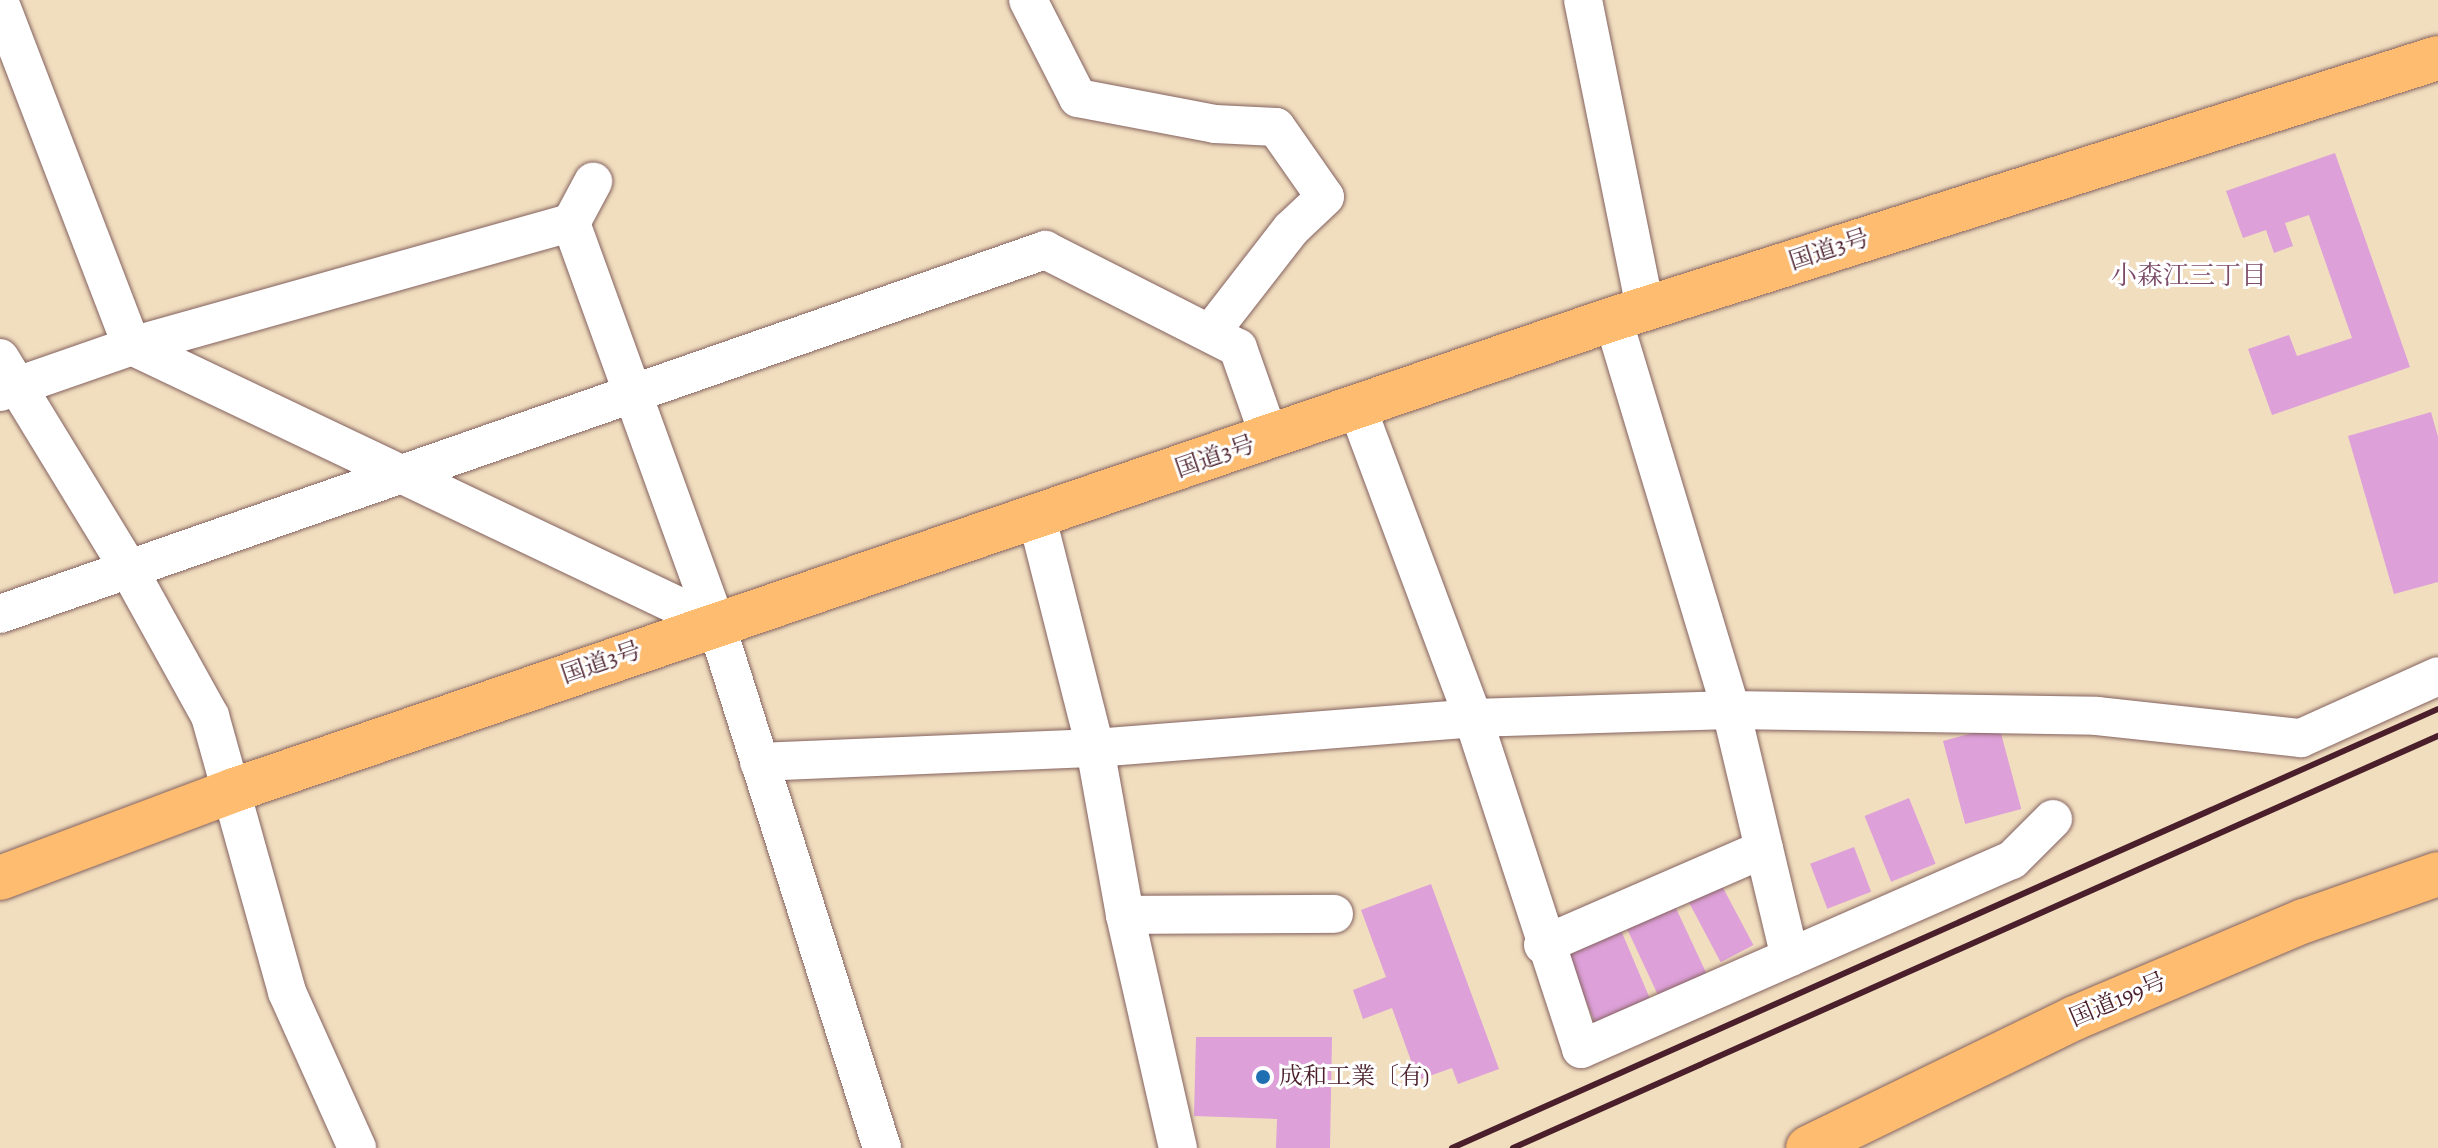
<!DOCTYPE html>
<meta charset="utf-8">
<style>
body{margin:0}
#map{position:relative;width:2438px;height:1148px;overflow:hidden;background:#f1debf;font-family:Alegreya,"Noto Serif JP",serif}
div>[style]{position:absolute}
.building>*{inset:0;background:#dda0d9;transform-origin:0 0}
.roads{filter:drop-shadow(0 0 2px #84625f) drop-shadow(0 0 2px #84625f)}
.minor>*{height:38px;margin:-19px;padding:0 19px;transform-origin:19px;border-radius:19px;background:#fff}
.trunk>*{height:44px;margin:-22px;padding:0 22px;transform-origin:22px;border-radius:22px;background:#fdbc6f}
.rail>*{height:6px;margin:-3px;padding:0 3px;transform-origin:3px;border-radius:3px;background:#4a1f2b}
.dots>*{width:22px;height:22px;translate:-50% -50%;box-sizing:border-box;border:4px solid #fff;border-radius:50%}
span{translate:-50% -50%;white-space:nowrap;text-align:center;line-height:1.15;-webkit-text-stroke:6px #fff;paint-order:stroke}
.street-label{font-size:24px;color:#4a1f2b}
.poi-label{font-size:24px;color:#4a1f2b}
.left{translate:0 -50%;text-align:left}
.neighbourhood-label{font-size:26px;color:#7d4c68}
</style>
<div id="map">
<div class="building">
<i style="clip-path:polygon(2335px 153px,2410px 367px,2272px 415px,2248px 349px,2289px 335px,2297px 356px,2352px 338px,2309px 215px,2285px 223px,2293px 246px,2274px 253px,2266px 230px,2243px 238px,2226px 191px)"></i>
<i style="clip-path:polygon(2431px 412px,2438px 437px,2438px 582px,2394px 594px,2348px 436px)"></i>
<i style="left:1999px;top:726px;width:86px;height:58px;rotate:75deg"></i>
<i style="left:1909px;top:798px;width:71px;height:48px;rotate:68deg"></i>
<i style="left:1854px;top:847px;width:48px;height:47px;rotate:69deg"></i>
<i style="clip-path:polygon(1431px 884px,1499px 1069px,1458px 1084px,1452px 1068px,1418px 1080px,1392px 1008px,1363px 1019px,1353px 990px,1386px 977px,1361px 910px)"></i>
<i style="left:1721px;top:884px;width:69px;height:37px;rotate:62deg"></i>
<i style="left:1674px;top:904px;width:79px;height:53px;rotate:65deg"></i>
<i style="left:1620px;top:928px;width:80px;height:60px;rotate:67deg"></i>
<i style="clip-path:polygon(1196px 1037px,1332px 1037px,1330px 1148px,1276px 1148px,1277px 1119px,1194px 1116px)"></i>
</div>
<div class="roads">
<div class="minor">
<i style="left:1028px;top:0;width:110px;rotate:63deg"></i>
<i style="left:1078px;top:98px;width:139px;rotate:10.7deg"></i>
<i style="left:1215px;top:124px;width:61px;rotate:2.8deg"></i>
<i style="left:1276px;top:127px;width:85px;rotate:55deg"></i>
<i style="left:1325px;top:197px;width:47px;rotate:136.7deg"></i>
<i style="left:1291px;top:229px;width:129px;rotate:127.8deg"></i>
<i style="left:1583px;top:0;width:314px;rotate:78.6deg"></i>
<i style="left:0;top:3px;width:368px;rotate:69deg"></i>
<i style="left:132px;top:346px;width:647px;rotate:25.46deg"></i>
<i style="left:571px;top:223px;width:426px;rotate:70.1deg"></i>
<i style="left:716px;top:624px;width:550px;rotate:72.42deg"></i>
<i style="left:1613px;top:319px;width:408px;rotate:73.2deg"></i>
<i style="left:1731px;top:710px;width:254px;rotate:76.6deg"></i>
<i style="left:0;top:358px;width:246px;rotate:58.6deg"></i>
<i style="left:128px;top:568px;width:169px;rotate:61deg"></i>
<i style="left:210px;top:716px;width:287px;rotate:74.4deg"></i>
<i style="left:287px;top:992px;width:171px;rotate:65.8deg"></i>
<i style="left:0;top:392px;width:140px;rotate:-19.2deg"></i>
<i style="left:132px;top:346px;width:456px;rotate:-15.7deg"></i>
<i style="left:571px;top:223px;width:47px;rotate:-61.8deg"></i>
<i style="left:1358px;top:410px;width:329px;rotate:69.5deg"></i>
<i style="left:1473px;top:718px;width:348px;rotate:71.9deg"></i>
<i style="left:1581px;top:1049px;width:471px;rotate:-23.7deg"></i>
<i style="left:2012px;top:860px;width:58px;rotate:-45deg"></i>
<i style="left:1037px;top:518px;width:237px;rotate:75.8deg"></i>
<i style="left:1095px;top:748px;width:170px;rotate:79.8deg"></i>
<i style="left:1125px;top:915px;width:239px;rotate:77.2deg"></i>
<i style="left:0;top:614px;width:1107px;rotate:-19.2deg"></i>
<i style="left:1045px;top:250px;width:216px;rotate:26.9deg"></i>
<i style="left:1238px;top:348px;width:96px;rotate:70.6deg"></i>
<i style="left:759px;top:762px;width:336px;rotate:-2.4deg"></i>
<i style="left:1095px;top:748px;width:379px;rotate:-4.5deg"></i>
<i style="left:1473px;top:718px;width:258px;rotate:-1.8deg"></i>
<i style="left:1731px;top:710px;width:366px;rotate:0.9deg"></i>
<i style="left:2097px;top:716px;width:205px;rotate:6.2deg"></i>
<i style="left:2301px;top:738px;width:150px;rotate:-24.3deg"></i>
<i style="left:1125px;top:915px;width:209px;rotate:-0.3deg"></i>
<i style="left:1543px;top:945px;width:241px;rotate:-23.5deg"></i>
</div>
<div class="trunk">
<i style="left:0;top:878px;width:250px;rotate:-20.6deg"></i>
<i style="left:234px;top:790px;width:1457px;rotate:-18.86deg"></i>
<i style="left:1613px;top:319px;width:865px;rotate:-17.56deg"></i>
<i style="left:1808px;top:1148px;width:297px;rotate:-26deg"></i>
<i style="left:2075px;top:1018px;width:249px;rotate:-23deg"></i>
<i style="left:2304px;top:921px;width:142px;rotate:-19.3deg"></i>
</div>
</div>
<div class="rail">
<i style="left:1452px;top:1148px;width:1079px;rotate:-24deg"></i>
<i style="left:1513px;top:1148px;width:1013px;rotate:-24.01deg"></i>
</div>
<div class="dots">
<i style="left:1263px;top:1077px;background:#1f6fb2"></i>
</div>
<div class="street-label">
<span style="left:1829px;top:250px;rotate:-18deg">国道3号</span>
<span style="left:1215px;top:457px;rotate:-19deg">国道3号</span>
<span style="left:601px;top:663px;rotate:-19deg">国道3号</span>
<span style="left:2118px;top:1000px;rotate:-23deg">国道199号</span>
</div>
<div class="poi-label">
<span class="left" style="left:1279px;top:1077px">成和工業〔有)</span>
</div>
<div class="neighbourhood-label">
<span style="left:2189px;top:276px">小森江三丁目</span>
</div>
</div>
